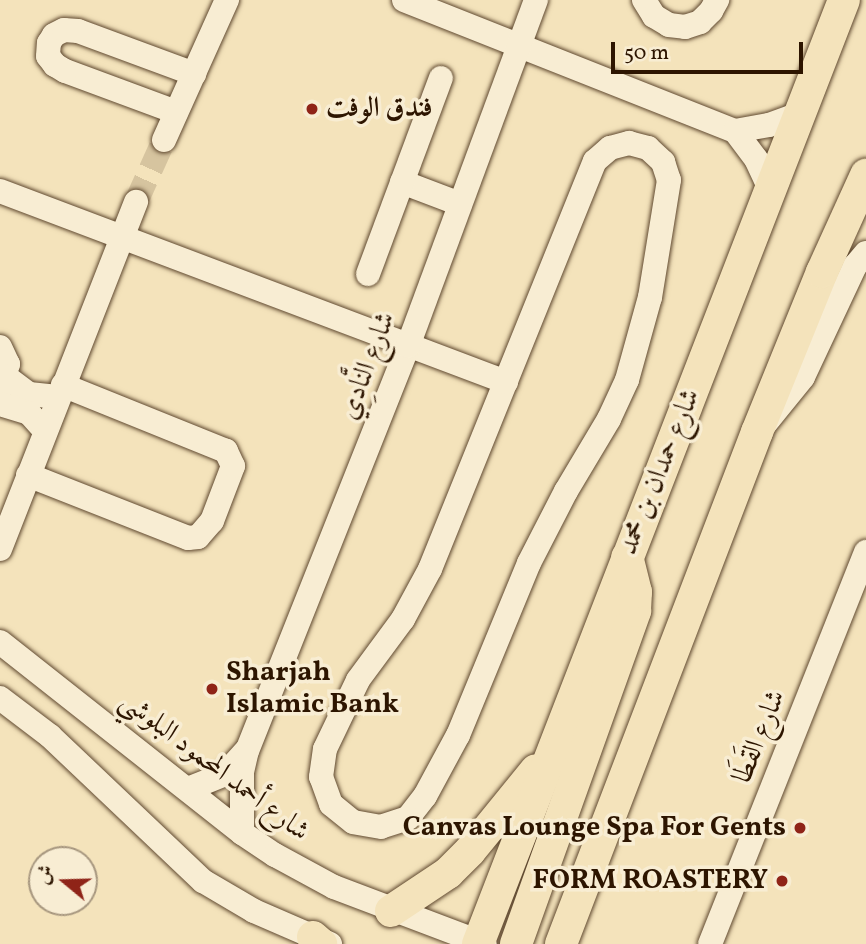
<!DOCTYPE html>
<meta charset="utf-8">
<style>
body{margin:0}
#map{position:relative;width:866px;height:944px;overflow:hidden;background:#f4e3bb;font-family:Vollkorn,Amiri,serif}
div>[style]{position:absolute}
.minor-tunnel>*{height:24px;margin-top:-12px;transform-origin:0;background:repeating-linear-gradient(90deg,#d6c49f 0 24px,transparent 0 36px)}
.roads{filter:drop-shadow(0 0 2px #5f482f) drop-shadow(0 0 2px #5f482f)}
.minor>*{height:24px;margin:-12px;padding:0 12px;transform-origin:12px;border-radius:12px;background:#f8edd3}
.major>*{height:32px;margin:-16px;padding:0 16px;transform-origin:16px;border-radius:16px;background:#f4e3bb}
.dots>*{width:19px;height:19px;translate:-50% -50%;box-sizing:border-box;border:4px solid #f8edd3;border-radius:50%}
span{translate:-50% -50%;white-space:nowrap;text-align:center;line-height:1.15;-webkit-text-stroke:7px #f8edd3;paint-order:stroke}
.poi-label{font-size:28px;color:#2d1500;font-weight:700}
.left{translate:0 -50%;text-align:left}
.right{translate:-100% -50%;text-align:right}
.street-label{font-size:28px;color:#2d1500}
.north{position:absolute;left:28px;top:846px;width:70px;height:70px;box-sizing:border-box;background:#f8edd3;border:2px solid #a7977f;border-radius:50%;rotate:289deg;font-size:19px;font-weight:700;line-height:28px;text-align:center;color:#2d1500}
.north::after{content:'';display:block;margin:auto;width:24px;height:32px;background:#8f2418;clip-path:polygon(50% 0,100% 100%,50% 72%,0 100%)}
.scale{position:absolute;left:611px;top:42px;width:192px;height:32px;box-sizing:border-box;border:4px solid #2d1500;border-top:0;padding-left:9px;font-size:21px;line-height:24px;white-space:nowrap;color:#2d1500;-webkit-text-stroke:5px #f8edd3;paint-order:stroke}
</style>
<div id="map">
<div class="minor-tunnel">
<i style="left:136px;top:202px;width:68px;rotate:-65.7deg"></i>
</div>
<div class="roads">
<div class="minor">
<i style="left:404px;top:0;width:356px;rotate:21.6deg"></i>
<i style="left:735px;top:131px;width:35px;rotate:53deg"></i>
<i style="left:756px;top:159px;width:35px;rotate:65deg"></i>
<i style="left:644px;top:0;width:19px;rotate:58deg"></i>
<i style="left:654px;top:16px;width:17px;rotate:31deg"></i>
<i style="left:669px;top:25px;width:16px;rotate:7deg"></i>
<i style="left:685px;top:27px;width:16px;rotate:-18deg"></i>
<i style="left:700px;top:22px;width:16px;rotate:-45deg"></i>
<i style="left:711px;top:11px;width:13px;rotate:-61deg"></i>
<i style="left:176px;top:112px;width:118px;rotate:-159.7deg"></i>
<i style="left:65px;top:71px;width:12px;rotate:-149deg"></i>
<i style="left:55px;top:65px;width:11px;rotate:-128deg"></i>
<i style="left:48px;top:56px;width:13px;rotate:-86deg"></i>
<i style="left:49px;top:43px;width:9px;rotate:-58deg"></i>
<i style="left:54px;top:35px;width:11px;rotate:-27deg"></i>
<i style="left:64px;top:30px;width:14px;rotate:4deg"></i>
<i style="left:78px;top:31px;width:124px;rotate:20.3deg"></i>
<i style="left:735px;top:131px;width:35px;rotate:-10deg"></i>
<i style="left:769px;top:125px;width:35px;rotate:-20deg"></i>
<i style="left:164px;top:140px;width:154px;rotate:-65.8deg"></i>
<i style="left:629px;top:143px;width:20px;rotate:15deg"></i>
<i style="left:648px;top:148px;width:21px;rotate:43deg"></i>
<i style="left:663px;top:162px;width:19px;rotate:72deg"></i>
<i style="left:669px;top:180px;width:119px;rotate:99.2deg"></i>
<i style="left:650px;top:297px;width:86px;rotate:105.5deg"></i>
<i style="left:627px;top:380px;width:43px;rotate:114.8deg"></i>
<i style="left:609px;top:419px;width:84px;rotate:120.8deg"></i>
<i style="left:566px;top:491px;width:81px;rotate:117.2deg"></i>
<i style="left:529px;top:563px;width:186px;rotate:112.4deg"></i>
<i style="left:458px;top:735px;width:69px;rotate:118.4deg"></i>
<i style="left:425px;top:796px;width:28px;rotate:128deg"></i>
<i style="left:408px;top:818px;width:28px;rotate:162deg"></i>
<i style="left:381px;top:827px;width:28px;rotate:-170deg"></i>
<i style="left:353px;top:822px;width:28px;rotate:-141deg"></i>
<i style="left:331px;top:804px;width:29px;rotate:-110deg"></i>
<i style="left:321px;top:777px;width:28px;rotate:-82deg"></i>
<i style="left:325px;top:749px;width:76px;rotate:-64.4deg"></i>
<i style="left:358px;top:680px;width:76px;rotate:-53.6deg"></i>
<i style="left:403px;top:619px;width:57px;rotate:-61.6deg"></i>
<i style="left:430px;top:569px;width:440px;rotate:-68deg"></i>
<i style="left:595px;top:161px;width:20px;rotate:-41deg"></i>
<i style="left:610px;top:148px;width:20px;rotate:-15deg"></i>
<i style="left:402px;top:182px;width:62px;rotate:20.8deg"></i>
<i style="left:0;top:191px;width:541px;rotate:20.68deg"></i>
<i style="left:368px;top:274px;width:209px;rotate:-69.6deg"></i>
<i style="left:0;top:347px;width:19px;rotate:65deg"></i>
<i style="left:8px;top:364px;width:26px;rotate:108deg"></i>
<i style="left:5px;top:376px;width:30px;rotate:37deg"></i>
<i style="left:29px;top:394px;width:29px;rotate:6deg"></i>
<i style="left:0;top:404px;width:30px;rotate:17deg"></i>
<i style="left:29px;top:413px;width:24px;rotate:48deg"></i>
<i style="left:765px;top:424px;width:60px;rotate:-51deg"></i>
<i style="left:803px;top:377px;width:123px;rotate:-64.9deg"></i>
<i style="left:855px;top:266px;width:17px;rotate:-50deg"></i>
<i style="left:28px;top:475px;width:172px;rotate:21.5deg"></i>
<i style="left:188px;top:538px;width:10px;rotate:-6deg"></i>
<i style="left:198px;top:537px;width:21px;rotate:-49deg"></i>
<i style="left:212px;top:521px;width:59px;rotate:-69.1deg"></i>
<i style="left:233px;top:466px;width:17px;rotate:-115deg"></i>
<i style="left:226px;top:451px;width:176px;rotate:-158deg"></i>
<i style="left:0;top:549px;width:373px;rotate:-68.6deg"></i>
<i style="left:0;top:642px;width:308px;rotate:38.3deg"></i>
<i style="left:242px;top:833px;width:40px;rotate:34deg"></i>
<i style="left:275px;top:855px;width:67px;rotate:28.5deg"></i>
<i style="left:334px;top:887px;width:161px;rotate:20.7deg"></i>
<i style="left:0;top:698px;width:63px;rotate:37.2deg"></i>
<i style="left:50px;top:736px;width:211px;rotate:43.5deg"></i>
<i style="left:203px;top:881px;width:59px;rotate:30.5deg"></i>
<i style="left:254px;top:911px;width:83px;rotate:23.5deg"></i>
<i style="left:188px;top:789px;width:40px;rotate:-22deg"></i>
<i style="left:225px;top:774px;width:31px;rotate:-48deg"></i>
<i style="left:242px;top:833px;width:61px;rotate:-90deg"></i>
<i style="left:242px;top:772px;width:22px;rotate:-77deg"></i>
<i style="left:247px;top:751px;width:436px;rotate:-68.3deg"></i>
<i style="left:408px;top:346px;width:369px;rotate:-69.7deg"></i>
<i style="left:710px;top:944px;width:422px;rotate:-68.3deg"></i>
</div>
<div class="major">
<i style="left:391px;top:911px;width:69px;rotate:-33.7deg"></i>
<i style="left:448px;top:873px;width:31px;rotate:-45deg"></i>
<i style="left:470px;top:851px;width:104px;rotate:-50.8deg"></i>
<i style="left:313px;top:937px;width:11px;rotate:41deg"></i>
<i style="left:478px;top:944px;width:1012px;rotate:-68.81deg"></i>
<i style="left:516px;top:944px;width:354px;rotate:-70.3deg"></i>
<i style="left:635px;top:611px;width:19px;rotate:-87deg"></i>
<i style="left:636px;top:592px;width:36px;rotate:-104deg"></i>
<i style="left:561px;top:944px;width:548px;rotate:-69.05deg"></i>
<i style="left:757px;top:432px;width:173px;rotate:-67.9deg"></i>
<i style="left:822px;top:272px;width:107px;rotate:-65.6deg"></i>
</div>
</div>
<div class="dots">
<i style="left:312px;top:109px;background:#8f2418"></i>
<i style="left:212px;top:689px;background:#8f2418"></i>
<i style="left:800px;top:828px;background:#8f2418"></i>
<i style="left:782px;top:881px;background:#8f2418"></i>
</div>
<div class="poi-label">
<span class="left" style="left:326px;top:109px">فندق الوفت</span>
<span class="left" style="left:226px;top:689px">Sharjah<br>Islamic Bank</span>
<span class="right" style="left:786px;top:828px">Canvas Lounge Spa For Gents</span>
<span class="right" style="left:768px;top:881px">FORM ROASTERY</span>
</div>
<div class="street-label">
<span style="left:368px;top:366px;rotate:-69deg">شارع النَّادِي</span>
<span style="left:660px;top:472px;rotate:-68deg">شارع حمدان بن محمد</span>
<span style="left:760px;top:737px;rotate:-68deg">شارع القَطَا</span>
<span style="left:214px;top:767px;rotate:37deg">شارع أحمد المحمود البلوشي</span>
</div>
<div class="north">ش</div>
<div class="scale">50 m</div>
</div>
